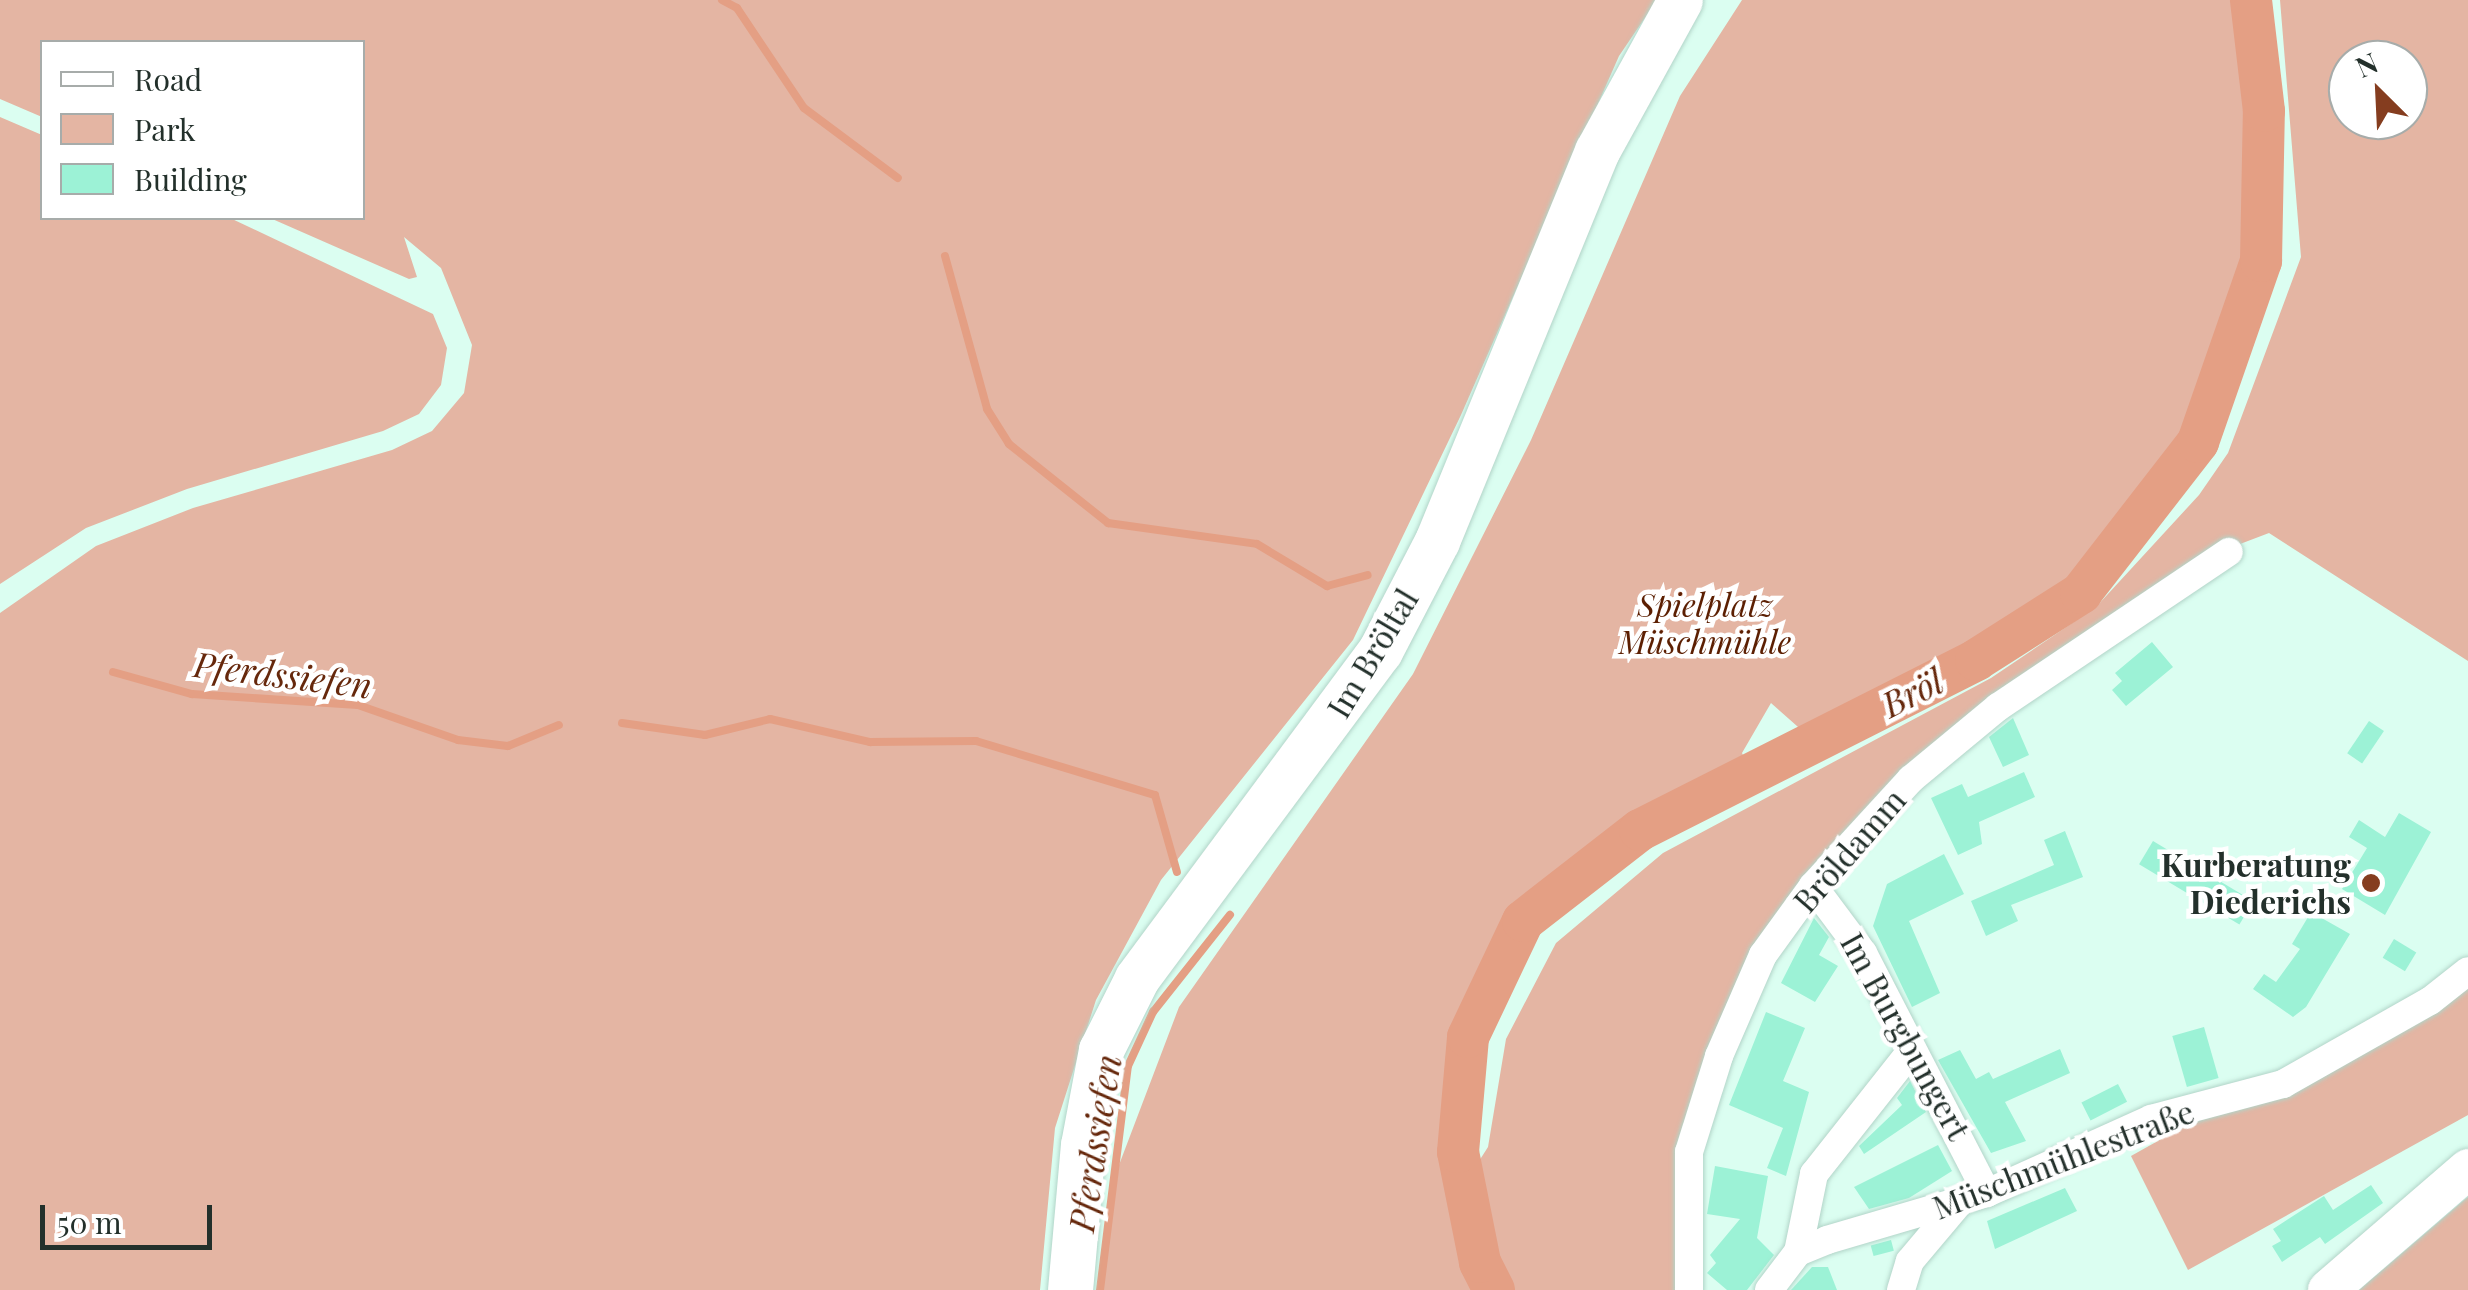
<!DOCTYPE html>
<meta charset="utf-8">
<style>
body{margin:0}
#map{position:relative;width:2468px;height:1290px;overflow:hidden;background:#dbfef1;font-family:"Playfair Display",serif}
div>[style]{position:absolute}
.green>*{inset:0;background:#e4b5a3}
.stream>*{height:8px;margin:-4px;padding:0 4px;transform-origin:4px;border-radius:4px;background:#e49f84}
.river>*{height:42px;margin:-21px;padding:0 21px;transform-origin:21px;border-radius:21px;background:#e49f84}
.building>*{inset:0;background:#9cf2d6;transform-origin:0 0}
.roads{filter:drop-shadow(0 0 2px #b2d4c8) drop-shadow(0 0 2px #b2d4c8)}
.street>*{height:28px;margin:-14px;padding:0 14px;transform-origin:14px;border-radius:14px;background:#fff}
.secondary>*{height:40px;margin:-20px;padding:0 20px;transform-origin:20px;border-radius:20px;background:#fff}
.primary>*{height:45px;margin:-22.5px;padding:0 22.5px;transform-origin:22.5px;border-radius:22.5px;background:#fff}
.dots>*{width:28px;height:28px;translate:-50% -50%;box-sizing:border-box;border:5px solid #fff;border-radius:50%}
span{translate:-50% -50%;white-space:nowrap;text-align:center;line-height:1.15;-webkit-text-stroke:9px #fff;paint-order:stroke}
.park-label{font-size:32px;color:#5c1f02;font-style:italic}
.street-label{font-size:32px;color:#23302b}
.poi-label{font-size:32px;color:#23302b;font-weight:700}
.right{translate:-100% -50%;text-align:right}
.water-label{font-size:35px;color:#66280c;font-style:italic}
.legend{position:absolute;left:40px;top:40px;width:325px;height:180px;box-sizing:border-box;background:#fff;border:2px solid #a7acaa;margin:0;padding:12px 18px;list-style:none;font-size:30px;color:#23302b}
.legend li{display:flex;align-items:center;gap:20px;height:50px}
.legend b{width:50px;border:2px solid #a7acaa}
.north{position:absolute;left:2328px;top:40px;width:100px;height:100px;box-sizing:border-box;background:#fff;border:2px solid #a7acaa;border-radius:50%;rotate:336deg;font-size:28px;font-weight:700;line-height:40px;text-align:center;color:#23302b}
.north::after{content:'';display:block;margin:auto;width:35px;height:45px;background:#853d1f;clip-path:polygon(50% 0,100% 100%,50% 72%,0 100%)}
.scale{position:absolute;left:40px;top:1205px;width:172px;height:45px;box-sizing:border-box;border:5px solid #23302b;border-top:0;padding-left:12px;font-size:30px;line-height:35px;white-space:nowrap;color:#23302b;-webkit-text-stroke:8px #fff;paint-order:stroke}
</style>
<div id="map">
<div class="green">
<i style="clip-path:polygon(0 0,1657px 0,1619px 56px,1461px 415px,1353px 640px,1161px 880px,1096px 1000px,1055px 1128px,1040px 1290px,0 1290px,0 613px,96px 546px,193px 508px,392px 450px,432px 431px,464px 393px,472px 345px,441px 268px,404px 237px,417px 277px,409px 279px,270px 218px,362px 218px,362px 42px,42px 42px,42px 117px,0 99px)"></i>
<i style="clip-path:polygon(evenodd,1742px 0,2234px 0,2249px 119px,2250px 262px,2193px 434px,2078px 585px,1806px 734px,1771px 703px,1742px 753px,1748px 766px,1639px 819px,1519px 918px,1456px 1034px,1446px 1153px,1451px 1205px,1488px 1147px,1506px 1039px,1556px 943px,1663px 853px,1991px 678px,2096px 607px,2199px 495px,2228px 453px,2301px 257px,2280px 0,2468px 0,2468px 661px,2269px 533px,2219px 552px,1823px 861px,1682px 1154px,1676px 1290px,1102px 1290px,1119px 1165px,1179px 1007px,1413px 674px,1531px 440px,1680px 96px,1742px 0,2348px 60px,2408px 60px,2408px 120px,2348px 120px,2348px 60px)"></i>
<i style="clip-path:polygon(0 117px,42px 135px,42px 218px,230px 218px,433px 314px,447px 348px,441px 385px,419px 414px,383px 431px,187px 489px,86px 528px,0 584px)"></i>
<i style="clip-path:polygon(2468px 967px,2468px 1115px,2188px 1270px,2131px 1156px)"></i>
<i style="clip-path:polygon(2468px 1197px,2468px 1290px,2359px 1290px,2463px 1201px)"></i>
</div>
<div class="stream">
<i style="left:722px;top:0;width:17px;rotate:28deg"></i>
<i style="left:737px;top:8px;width:120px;rotate:56.2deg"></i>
<i style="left:804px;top:108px;width:117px;rotate:36.7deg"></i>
<i style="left:945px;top:256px;width:159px;rotate:74.6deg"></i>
<i style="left:987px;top:409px;width:41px;rotate:57.8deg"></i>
<i style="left:1009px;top:444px;width:127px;rotate:38.6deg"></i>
<i style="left:1108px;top:523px;width:150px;rotate:8deg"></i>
<i style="left:1257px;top:544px;width:82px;rotate:31deg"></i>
<i style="left:1327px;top:586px;width:42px;rotate:-15deg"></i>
<i style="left:113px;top:672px;width:82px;rotate:15.6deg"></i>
<i style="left:192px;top:694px;width:166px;rotate:3.8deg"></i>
<i style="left:358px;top:705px;width:106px;rotate:19.3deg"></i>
<i style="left:458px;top:740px;width:50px;rotate:6.8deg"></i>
<i style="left:508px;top:746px;width:55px;rotate:-22.4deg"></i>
<i style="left:622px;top:723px;width:84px;rotate:8.2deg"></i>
<i style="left:705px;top:735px;width:67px;rotate:-13.8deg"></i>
<i style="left:770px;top:719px;width:103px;rotate:13deg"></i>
<i style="left:870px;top:742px;width:106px;rotate:-0.5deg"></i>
<i style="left:976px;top:741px;width:187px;rotate:16.8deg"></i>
<i style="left:1155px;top:795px;width:80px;rotate:74.1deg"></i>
<i style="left:1100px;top:1290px;width:226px;rotate:-82.9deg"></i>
<i style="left:1128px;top:1066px;width:60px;rotate:-65.2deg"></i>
<i style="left:1153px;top:1012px;width:124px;rotate:-51.6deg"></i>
</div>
<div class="river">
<i style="left:1494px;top:1290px;width:31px;rotate:-117deg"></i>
<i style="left:1480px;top:1262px;width:112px;rotate:-101.3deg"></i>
<i style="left:1458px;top:1152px;width:115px;rotate:-85deg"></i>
<i style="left:1468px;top:1037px;width:128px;rotate:-64.6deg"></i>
<i style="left:1523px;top:921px;width:148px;rotate:-37.9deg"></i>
<i style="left:1640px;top:830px;width:377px;rotate:-26.8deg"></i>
<i style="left:1976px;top:660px;width:125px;rotate:-32.5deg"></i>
<i style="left:2081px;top:593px;width:191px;rotate:-52.2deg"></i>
<i style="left:2198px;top:442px;width:192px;rotate:-70.8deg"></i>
<i style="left:2261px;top:261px;width:150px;rotate:-88.9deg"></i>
<i style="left:2264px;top:111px;width:112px;rotate:-96.7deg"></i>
</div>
<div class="building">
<i style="clip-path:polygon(2152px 642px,2173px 667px,2126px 706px,2112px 690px,2122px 681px,2115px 673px)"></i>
<i style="clip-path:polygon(2013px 718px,2029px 755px,2003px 767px,1989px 737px)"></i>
<i style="left:2369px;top:721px;width:18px;height:39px;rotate:34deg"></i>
<i style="clip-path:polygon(2024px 772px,2035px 797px,1979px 822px,1982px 844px,1958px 855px,1931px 798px,1962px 784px,1968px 797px)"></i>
<i style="clip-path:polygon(2399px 813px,2431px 832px,2385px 915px,2342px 889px,2367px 848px,2349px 837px,2359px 820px,2385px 837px)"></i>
<i style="clip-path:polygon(2065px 831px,2083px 877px,2011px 905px,2018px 921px,1986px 936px,1971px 901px,2054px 865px,2044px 840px)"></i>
<i style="left:2153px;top:841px;width:117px;height:27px;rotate:31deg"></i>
<i style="clip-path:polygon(1944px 854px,1964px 894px,1909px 921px,1940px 993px,1912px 1007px,1873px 926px,1887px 884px)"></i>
<i style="clip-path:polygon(2311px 912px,2350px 934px,2306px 1007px,2293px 1017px,2253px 989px,2264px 974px,2276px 982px,2300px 949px,2292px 944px)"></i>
<i style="clip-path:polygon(1814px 918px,1829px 937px,1819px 955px,1838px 966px,1815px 1002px,1781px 983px)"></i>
<i style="left:2394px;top:939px;width:26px;height:22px;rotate:31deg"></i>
<i style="clip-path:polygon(1766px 1012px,1805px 1028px,1783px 1081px,1809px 1092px,1786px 1176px,1767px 1168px,1783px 1128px,1729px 1105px)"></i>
<i style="left:2204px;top:1027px;width:53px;height:33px;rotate:74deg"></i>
<i style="clip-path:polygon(2060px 1049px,2070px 1073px,2005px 1102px,2026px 1141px,1991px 1153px,1938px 1060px,1960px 1050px,1976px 1079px,1989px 1072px,1993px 1079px)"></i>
<i style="clip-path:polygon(1910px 1081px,1926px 1112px,1864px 1154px,1859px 1146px,1902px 1105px,1897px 1098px)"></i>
<i style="left:2118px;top:1084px;width:20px;height:41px;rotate:63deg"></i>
<i style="clip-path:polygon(1938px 1145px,1952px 1171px,1909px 1198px,1869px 1209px,1854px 1187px)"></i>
<i style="clip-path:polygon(1715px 1166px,1768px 1176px,1757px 1238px,1774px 1255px,1747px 1290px,1727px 1290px,1707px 1273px,1716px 1263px,1710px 1255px,1740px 1219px,1707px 1214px)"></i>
<i style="clip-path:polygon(2371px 1185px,2383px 1203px,2325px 1244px,2320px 1237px,2282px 1262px,2272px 1246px,2281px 1241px,2273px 1229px,2324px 1196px,2333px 1210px)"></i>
<i style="clip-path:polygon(2065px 1188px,2077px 1211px,1995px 1249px,1987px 1221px)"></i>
<i style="left:1891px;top:1240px;width:11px;height:21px;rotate:75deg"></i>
<i style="clip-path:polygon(1812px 1267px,1828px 1267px,1837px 1290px,1791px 1290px)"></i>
</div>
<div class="roads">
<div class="street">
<i style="left:1813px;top:886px;width:84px;rotate:53.3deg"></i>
<i style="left:1863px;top:953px;width:270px;rotate:62.7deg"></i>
<i style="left:1798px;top:1252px;width:80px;rotate:-78.4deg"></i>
<i style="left:1814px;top:1174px;width:158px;rotate:-51.7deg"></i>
<i style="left:1689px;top:1290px;width:138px;rotate:-90deg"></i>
<i style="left:1689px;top:1152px;width:101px;rotate:-72.6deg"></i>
<i style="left:1719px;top:1056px;width:110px;rotate:-66.5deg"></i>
<i style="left:1763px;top:955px;width:85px;rotate:-54.1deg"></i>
<i style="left:1813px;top:886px;width:145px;rotate:-47.5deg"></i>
<i style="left:1911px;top:779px;width:113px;rotate:-39.6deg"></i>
<i style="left:1998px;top:707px;width:278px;rotate:-33.9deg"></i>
<i style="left:1769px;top:1290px;width:48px;rotate:-52.7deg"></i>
<i style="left:1798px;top:1252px;width:31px;rotate:-22deg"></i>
<i style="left:1827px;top:1240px;width:167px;rotate:-16.4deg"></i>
<i style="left:1987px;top:1193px;width:180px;rotate:-24.3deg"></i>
<i style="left:2151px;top:1119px;width:137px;rotate:-14.9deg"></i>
<i style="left:2283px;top:1084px;width:169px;rotate:-29.5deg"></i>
<i style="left:2430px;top:1001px;width:48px;rotate:-38.3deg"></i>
<i style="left:1901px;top:1290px;width:30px;rotate:-73deg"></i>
<i style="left:1910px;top:1261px;width:75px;rotate:-49.9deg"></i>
</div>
<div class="secondary">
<i style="left:2328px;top:1290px;width:185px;rotate:-40.8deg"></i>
</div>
<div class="primary">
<i style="left:1070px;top:1290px;width:146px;rotate:-84.9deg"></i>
<i style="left:1083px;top:1145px;width:97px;rotate:-79.3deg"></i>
<i style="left:1101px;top:1050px;width:80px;rotate:-63.4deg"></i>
<i style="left:1137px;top:978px;width:407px;rotate:-53.4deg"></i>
<i style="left:1380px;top:651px;width:124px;rotate:-62.6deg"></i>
<i style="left:1437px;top:541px;width:422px;rotate:-67.7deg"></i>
<i style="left:1597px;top:151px;width:172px;rotate:-61.2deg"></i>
</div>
</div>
<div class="dots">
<i style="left:2371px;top:883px;background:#853d1f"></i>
</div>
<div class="park-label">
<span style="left:1705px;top:623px">Spielplatz<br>Müschmühle</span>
</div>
<div class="street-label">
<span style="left:1372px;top:653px;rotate:-59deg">Im Bröltal</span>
<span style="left:1849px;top:850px;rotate:-49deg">Bröldamm</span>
<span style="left:1906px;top:1036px;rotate:61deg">Im Burgbungert</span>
<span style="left:2063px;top:1159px;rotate:-21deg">Müschmühlestraße</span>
</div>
<div class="poi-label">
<span class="right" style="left:2351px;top:883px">Kurberatung<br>Diederichs</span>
</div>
<div class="water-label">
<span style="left:283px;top:674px;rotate:7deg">Pferdssiefen</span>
<span style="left:1912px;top:692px;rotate:-27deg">Bröl</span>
<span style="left:1094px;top:1143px;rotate:-81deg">Pferdssiefen</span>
</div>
<ul class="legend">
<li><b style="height:12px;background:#fff"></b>Road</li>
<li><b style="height:28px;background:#e4b5a3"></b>Park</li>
<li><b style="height:28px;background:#9cf2d6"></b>Building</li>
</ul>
<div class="north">N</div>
<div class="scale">50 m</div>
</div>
